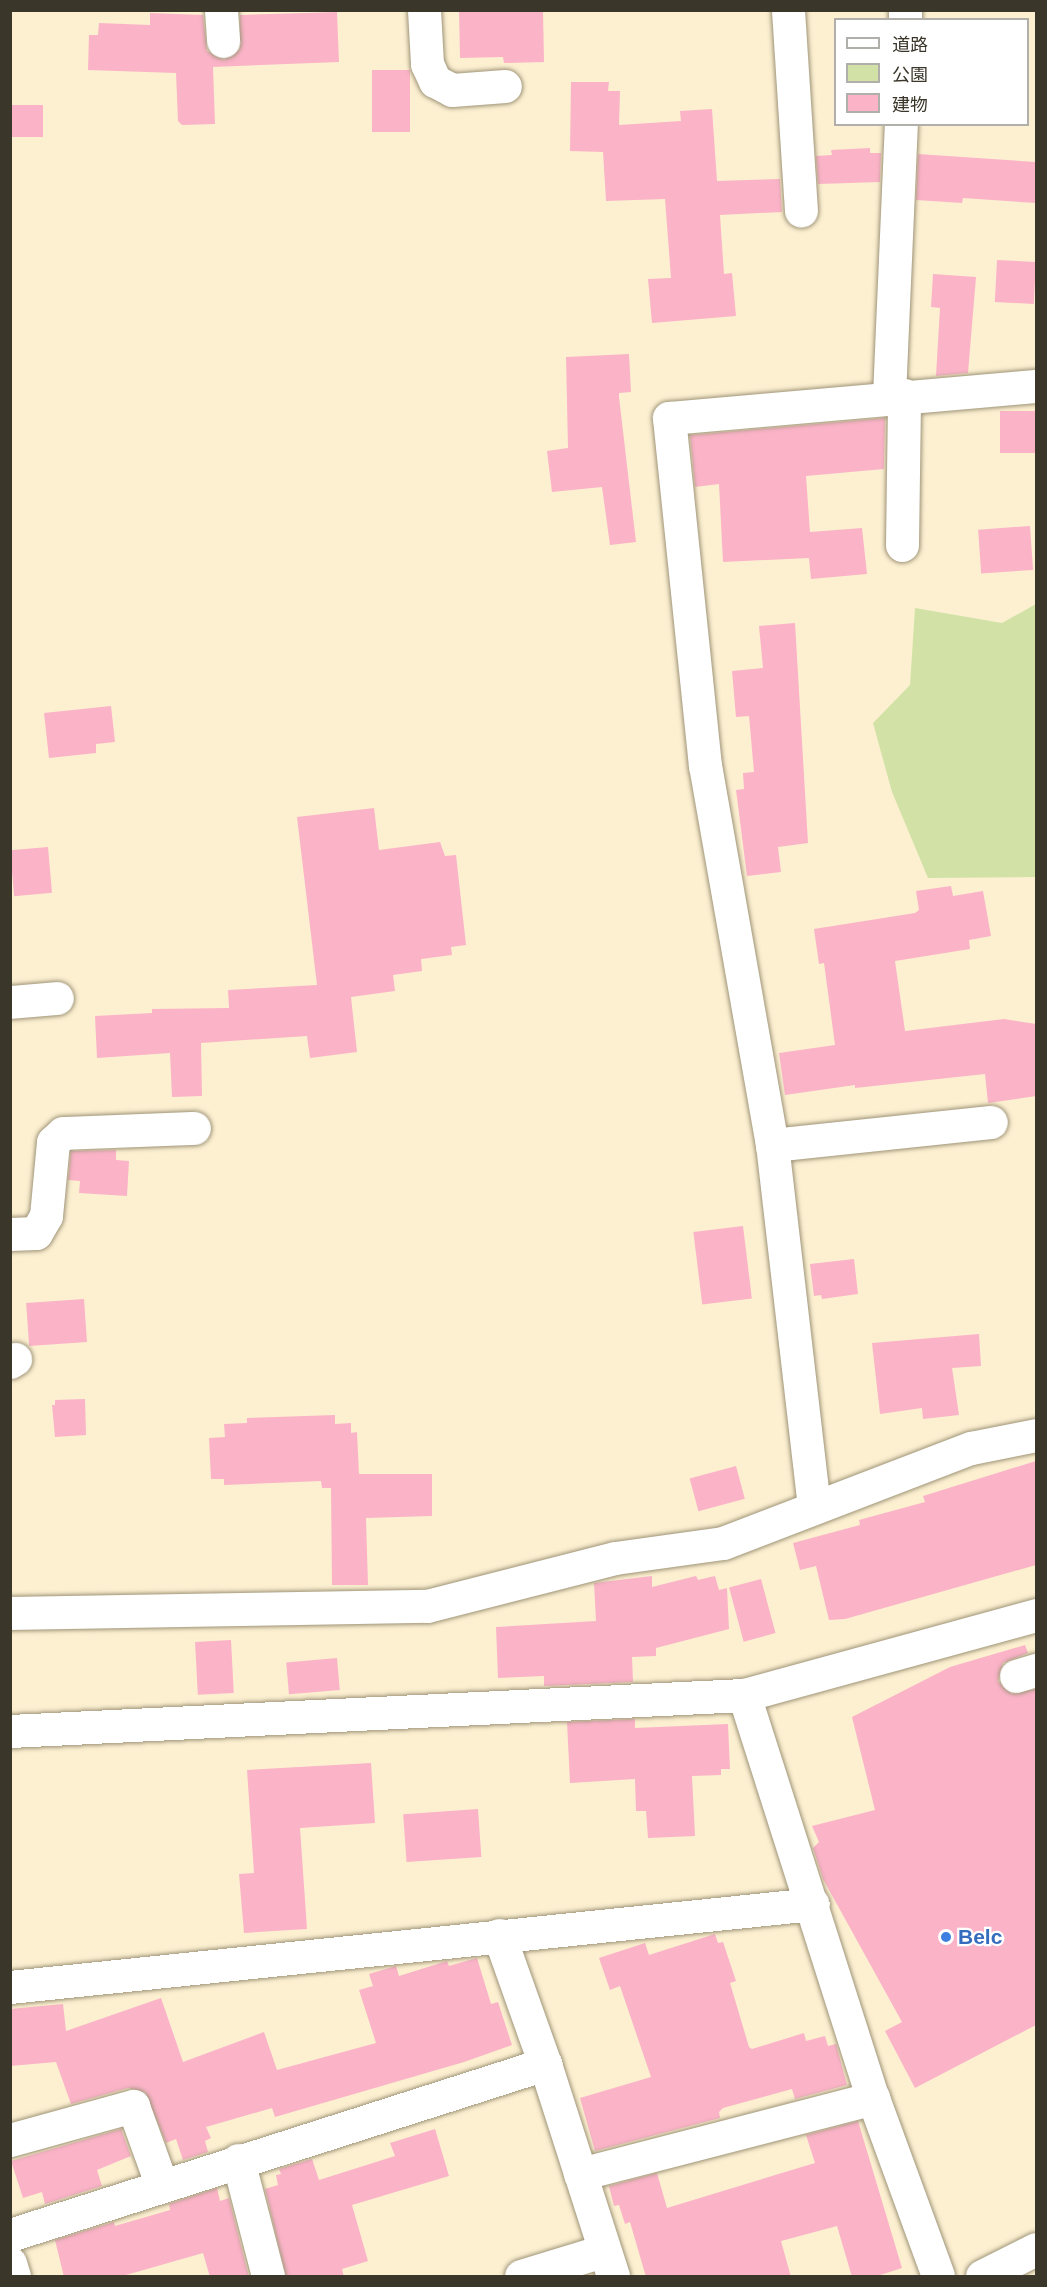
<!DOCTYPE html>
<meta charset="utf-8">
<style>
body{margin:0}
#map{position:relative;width:1047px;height:2287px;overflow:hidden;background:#fcf0d1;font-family:Helvetica,"Noto Sans JP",sans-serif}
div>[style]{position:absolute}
.green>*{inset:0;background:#d2e2a7}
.building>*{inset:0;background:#fbb3c8;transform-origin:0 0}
.roads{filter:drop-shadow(0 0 2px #9f9478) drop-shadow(0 0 2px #9f9478)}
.minor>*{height:33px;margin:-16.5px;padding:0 16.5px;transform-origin:16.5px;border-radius:16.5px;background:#fff}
.dots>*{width:16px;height:16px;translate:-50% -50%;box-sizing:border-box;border:3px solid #fff;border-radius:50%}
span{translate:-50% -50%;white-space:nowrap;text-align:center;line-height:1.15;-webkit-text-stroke:4.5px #fff;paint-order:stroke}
.shop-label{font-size:21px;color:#366cbe;font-weight:700}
.left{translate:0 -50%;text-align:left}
.frame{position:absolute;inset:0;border:12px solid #3b362a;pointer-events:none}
.legend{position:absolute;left:834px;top:18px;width:195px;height:108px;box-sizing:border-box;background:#fff;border:2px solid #b1afaa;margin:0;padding:8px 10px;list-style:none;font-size:18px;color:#3b362a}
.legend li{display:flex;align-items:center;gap:12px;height:30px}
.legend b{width:30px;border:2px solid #b1afaa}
</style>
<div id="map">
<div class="green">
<i style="clip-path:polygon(1036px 604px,1036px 877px,928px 878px,892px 792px,873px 723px,910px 685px,915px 608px,1002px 623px)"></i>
</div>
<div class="building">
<i style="clip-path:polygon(459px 10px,543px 10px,544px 62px,504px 63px,503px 57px,460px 58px)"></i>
<i style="clip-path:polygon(337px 12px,339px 62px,213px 67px,215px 124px,182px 125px,178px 121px,176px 73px,88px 70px,89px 35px,98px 35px,99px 23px,150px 25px,150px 13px,203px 15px,207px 51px,224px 60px,240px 49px,240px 15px)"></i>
<i style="left:372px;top:70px;width:38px;height:62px"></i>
<i style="clip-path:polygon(571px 82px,609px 82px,608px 91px,620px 91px,619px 125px,681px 121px,680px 111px,712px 109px,717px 181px,780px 179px,782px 212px,720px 215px,724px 274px,732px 273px,736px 316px,652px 323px,648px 279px,671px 278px,665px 199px,606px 201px,603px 152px,570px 151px)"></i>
<i style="left:10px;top:105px;width:33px;height:32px"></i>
<i style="clip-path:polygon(870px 148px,870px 153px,881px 153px,880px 182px,818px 184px,816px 156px,832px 155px,831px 150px)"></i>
<i style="clip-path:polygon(918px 154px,1036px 162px,1036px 203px,963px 198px,962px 203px,916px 200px)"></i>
<i style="left:997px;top:260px;width:39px;height:42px;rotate:3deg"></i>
<i style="clip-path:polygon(933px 274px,976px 277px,968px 373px,936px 376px,940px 308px,931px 307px)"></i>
<i style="clip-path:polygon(629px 354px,631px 392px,619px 393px,619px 397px,636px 542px,610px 545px,602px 487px,552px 492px,547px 451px,568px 448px,566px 357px)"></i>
<i style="left:1036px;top:411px;width:42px;height:36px;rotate:90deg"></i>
<i style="clip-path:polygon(885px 418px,884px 469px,806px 476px,810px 532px,862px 528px,867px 574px,811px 579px,809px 558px,723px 562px,719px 484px,695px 487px,690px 435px)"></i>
<i style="left:1030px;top:526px;width:44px;height:52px;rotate:86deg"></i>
<i style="clip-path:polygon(795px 623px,808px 843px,778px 847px,781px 872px,747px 876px,736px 790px,744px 789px,743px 773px,754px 772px,749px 716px,736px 717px,732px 671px,763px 668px,759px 626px)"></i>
<i style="clip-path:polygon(111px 706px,115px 742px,96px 744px,96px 753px,49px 758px,44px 713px)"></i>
<i style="clip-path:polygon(374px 808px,379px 850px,440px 842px,445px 856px,456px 855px,466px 945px,451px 947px,452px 955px,421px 959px,422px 971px,393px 975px,395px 991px,351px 997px,357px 1052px,310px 1058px,307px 1036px,201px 1043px,202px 1096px,172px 1097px,170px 1053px,97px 1058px,95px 1016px,152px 1013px,152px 1009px,229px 1008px,228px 990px,317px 985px,297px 817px)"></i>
<i style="left:48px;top:847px;width:46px;height:38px;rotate:85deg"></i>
<i style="clip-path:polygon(951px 886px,953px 896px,983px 891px,991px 936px,969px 940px,970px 949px,895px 961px,905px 1031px,1004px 1019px,1036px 1024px,1036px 1096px,988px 1103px,985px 1074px,855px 1088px,855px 1085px,785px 1095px,779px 1053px,835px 1045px,824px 963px,819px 964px,814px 929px,915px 913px,919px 910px,916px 891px)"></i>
<i style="clip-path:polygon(116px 1150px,116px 1160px,129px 1161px,127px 1196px,79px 1193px,80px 1181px,68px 1180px,71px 1151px)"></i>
<i style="left:743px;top:1226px;width:73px;height:50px;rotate:83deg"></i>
<i style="clip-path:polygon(854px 1259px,858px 1294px,822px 1299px,821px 1295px,814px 1296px,810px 1264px)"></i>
<i style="left:84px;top:1299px;width:43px;height:58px;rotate:86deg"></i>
<i style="clip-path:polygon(979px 1334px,981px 1366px,952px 1368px,959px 1415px,923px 1419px,922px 1408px,880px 1414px,872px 1343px)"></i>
<i style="clip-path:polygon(85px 1399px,86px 1435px,55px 1437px,52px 1405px,55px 1405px,55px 1400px)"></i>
<i style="clip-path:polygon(335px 1415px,335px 1424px,351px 1423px,351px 1433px,357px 1432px,359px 1474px,432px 1474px,432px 1516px,366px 1518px,368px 1585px,332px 1585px,331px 1488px,322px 1488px,321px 1481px,224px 1485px,224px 1479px,211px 1479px,209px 1438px,225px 1437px,224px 1424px,247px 1423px,247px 1418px)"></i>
<i style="clip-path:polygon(1036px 1461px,1036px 1565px,845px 1619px,829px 1620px,816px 1566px,800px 1570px,793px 1543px,860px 1525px,859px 1520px,925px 1502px,923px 1496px)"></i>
<i style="left:736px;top:1466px;width:34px;height:48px;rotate:75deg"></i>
<i style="clip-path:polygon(652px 1576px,652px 1587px,696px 1576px,698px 1580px,715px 1576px,719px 1590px,727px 1588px,729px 1629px,656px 1648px,656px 1656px,632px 1657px,633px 1682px,544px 1686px,544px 1676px,498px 1678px,496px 1627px,596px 1621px,594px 1583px)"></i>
<i style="left:761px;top:1579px;width:56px;height:33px;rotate:75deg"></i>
<i style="left:231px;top:1640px;width:53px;height:36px;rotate:87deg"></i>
<i style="clip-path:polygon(1025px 1645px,1028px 1653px,1003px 1663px,998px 1681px,1012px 1694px,1036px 1689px,1036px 2025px,915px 2088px,885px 2031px,902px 2022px,823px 1879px,813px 1848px,819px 1842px,812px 1826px,875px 1810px,852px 1717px,950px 1667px)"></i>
<i style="left:337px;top:1658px;width:32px;height:51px;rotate:85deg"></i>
<i style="clip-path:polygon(635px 1719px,635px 1728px,728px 1724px,730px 1769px,721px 1769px,721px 1775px,692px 1776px,695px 1836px,648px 1838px,646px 1811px,636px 1811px,635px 1779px,570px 1783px,567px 1722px)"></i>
<i style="clip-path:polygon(371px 1763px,375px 1823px,300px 1828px,307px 1929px,244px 1933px,239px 1874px,254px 1873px,247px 1770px)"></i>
<i style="left:478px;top:1809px;width:48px;height:75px;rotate:86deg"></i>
<i style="clip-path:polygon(715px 1934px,718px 1943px,723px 1942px,736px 1981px,730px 1983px,749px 2047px,752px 2049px,804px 2033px,806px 2041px,825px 2036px,828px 2046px,836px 2044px,847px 2085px,795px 2099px,792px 2089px,723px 2108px,719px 2112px,720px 2118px,595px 2151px,580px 2098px,651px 2077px,620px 1986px,610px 1990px,599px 1958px,645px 1943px,649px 1955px)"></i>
<i style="clip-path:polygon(477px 1958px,491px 2004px,498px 2002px,512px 2045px,464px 2062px,275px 2117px,272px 2108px,206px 2127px,211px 2138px,205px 2141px,208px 2152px,183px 2160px,176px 2139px,166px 2143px,145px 2092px,128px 2088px,71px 2104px,56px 2062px,10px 2066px,10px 2009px,63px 2004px,66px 2031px,161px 1998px,183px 2062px,264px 2032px,277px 2070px,376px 2043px,359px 1990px,373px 1986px,369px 1974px,396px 1966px,399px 1976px,447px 1961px,449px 1966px)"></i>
<i style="clip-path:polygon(858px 2121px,902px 2268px,874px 2277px,852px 2277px,837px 2226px,781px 2241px,791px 2277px,646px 2277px,630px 2222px,625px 2224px,619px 2205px,614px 2206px,609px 2186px,657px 2173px,667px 2208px,815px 2163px,806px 2135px)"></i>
<i style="clip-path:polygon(121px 2129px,131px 2156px,97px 2170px,102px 2186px,45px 2204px,42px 2192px,23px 2198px,11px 2161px)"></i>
<i style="clip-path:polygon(435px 2129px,449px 2176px,352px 2205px,368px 2261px,342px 2269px,344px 2277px,286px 2277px,265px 2189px,278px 2185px,276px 2175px,281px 2174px,279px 2169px,312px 2159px,319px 2180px,395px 2156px,390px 2143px)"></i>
<i style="clip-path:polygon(217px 2188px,220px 2201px,229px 2198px,249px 2277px,210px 2277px,203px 2253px,119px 2277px,64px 2277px,55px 2240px,114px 2222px,115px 2226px,170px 2210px,169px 2204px)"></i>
</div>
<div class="roads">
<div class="minor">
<i style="left:221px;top:10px;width:31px;rotate:86deg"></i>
<i style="left:424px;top:10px;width:54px;rotate:86.8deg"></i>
<i style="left:427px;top:64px;width:19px;rotate:65deg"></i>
<i style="left:435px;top:81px;width:19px;rotate:28deg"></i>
<i style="left:452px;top:90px;width:53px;rotate:-4.3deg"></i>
<i style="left:788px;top:10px;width:201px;rotate:86.3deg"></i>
<i style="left:905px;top:20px;width:10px;rotate:-90deg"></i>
<i style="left:889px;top:396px;width:272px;rotate:-87.5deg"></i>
<i style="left:902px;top:545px;width:150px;rotate:-89.2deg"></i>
<i style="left:10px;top:1002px;width:47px;rotate:-4.9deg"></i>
<i style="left:772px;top:1145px;width:220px;rotate:-6deg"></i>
<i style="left:10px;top:1234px;width:26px;rotate:-2deg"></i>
<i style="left:36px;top:1233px;width:20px;rotate:-60deg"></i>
<i style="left:46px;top:1216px;width:74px;rotate:-84.6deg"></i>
<i style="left:53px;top:1142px;width:13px;rotate:-42deg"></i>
<i style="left:63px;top:1133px;width:131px;rotate:-2.2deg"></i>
<i style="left:10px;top:1362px;width:6px;rotate:-31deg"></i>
<i style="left:814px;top:1507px;width:364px;rotate:-96.6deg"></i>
<i style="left:772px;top:1145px;width:385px;rotate:-100deg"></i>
<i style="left:705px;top:766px;width:350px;rotate:-95.9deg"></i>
<i style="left:669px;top:418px;width:368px;rotate:-5deg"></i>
<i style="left:10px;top:1613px;width:417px;rotate:-1deg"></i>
<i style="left:427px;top:1606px;width:194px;rotate:-14.3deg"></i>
<i style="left:615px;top:1558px;width:109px;rotate:-7.9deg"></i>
<i style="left:723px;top:1543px;width:266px;rotate:-21deg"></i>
<i style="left:971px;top:1448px;width:66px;rotate:-11.3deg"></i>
<i style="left:1016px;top:1676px;width:21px;rotate:-17deg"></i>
<i style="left:744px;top:1695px;width:423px;rotate:72.3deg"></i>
<i style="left:873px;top:2098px;width:189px;rotate:69.9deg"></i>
<i style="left:10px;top:1731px;width:735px;rotate:-2.81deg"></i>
<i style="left:744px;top:1695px;width:303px;rotate:-15.3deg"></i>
<i style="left:499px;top:1935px;width:137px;rotate:70.4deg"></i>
<i style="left:545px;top:2064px;width:223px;rotate:72.2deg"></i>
<i style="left:10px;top:1987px;width:807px;rotate:-5.9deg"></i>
<i style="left:10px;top:2140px;width:128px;rotate:-15.5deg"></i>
<i style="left:133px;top:2106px;width:85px;rotate:70.1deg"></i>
<i style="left:238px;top:2160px;width:120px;rotate:75.5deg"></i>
<i style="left:580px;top:2174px;width:303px;rotate:-14.5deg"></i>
<i style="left:10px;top:2235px;width:562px;rotate:-17.73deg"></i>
<i style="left:10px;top:2263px;width:14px;rotate:73deg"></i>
<i style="left:521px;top:2276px;width:86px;rotate:-17deg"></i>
<i style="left:982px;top:2276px;width:60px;rotate:-26.6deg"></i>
</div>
</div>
<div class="dots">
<i style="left:946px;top:1937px;background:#3f7fe0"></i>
</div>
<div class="shop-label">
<span class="left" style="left:958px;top:1937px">Belc</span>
</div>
<div class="frame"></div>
<ul class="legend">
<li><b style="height:8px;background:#fff"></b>道路</li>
<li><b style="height:16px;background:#d2e2a7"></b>公園</li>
<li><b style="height:16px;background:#fbb3c8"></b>建物</li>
</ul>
</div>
